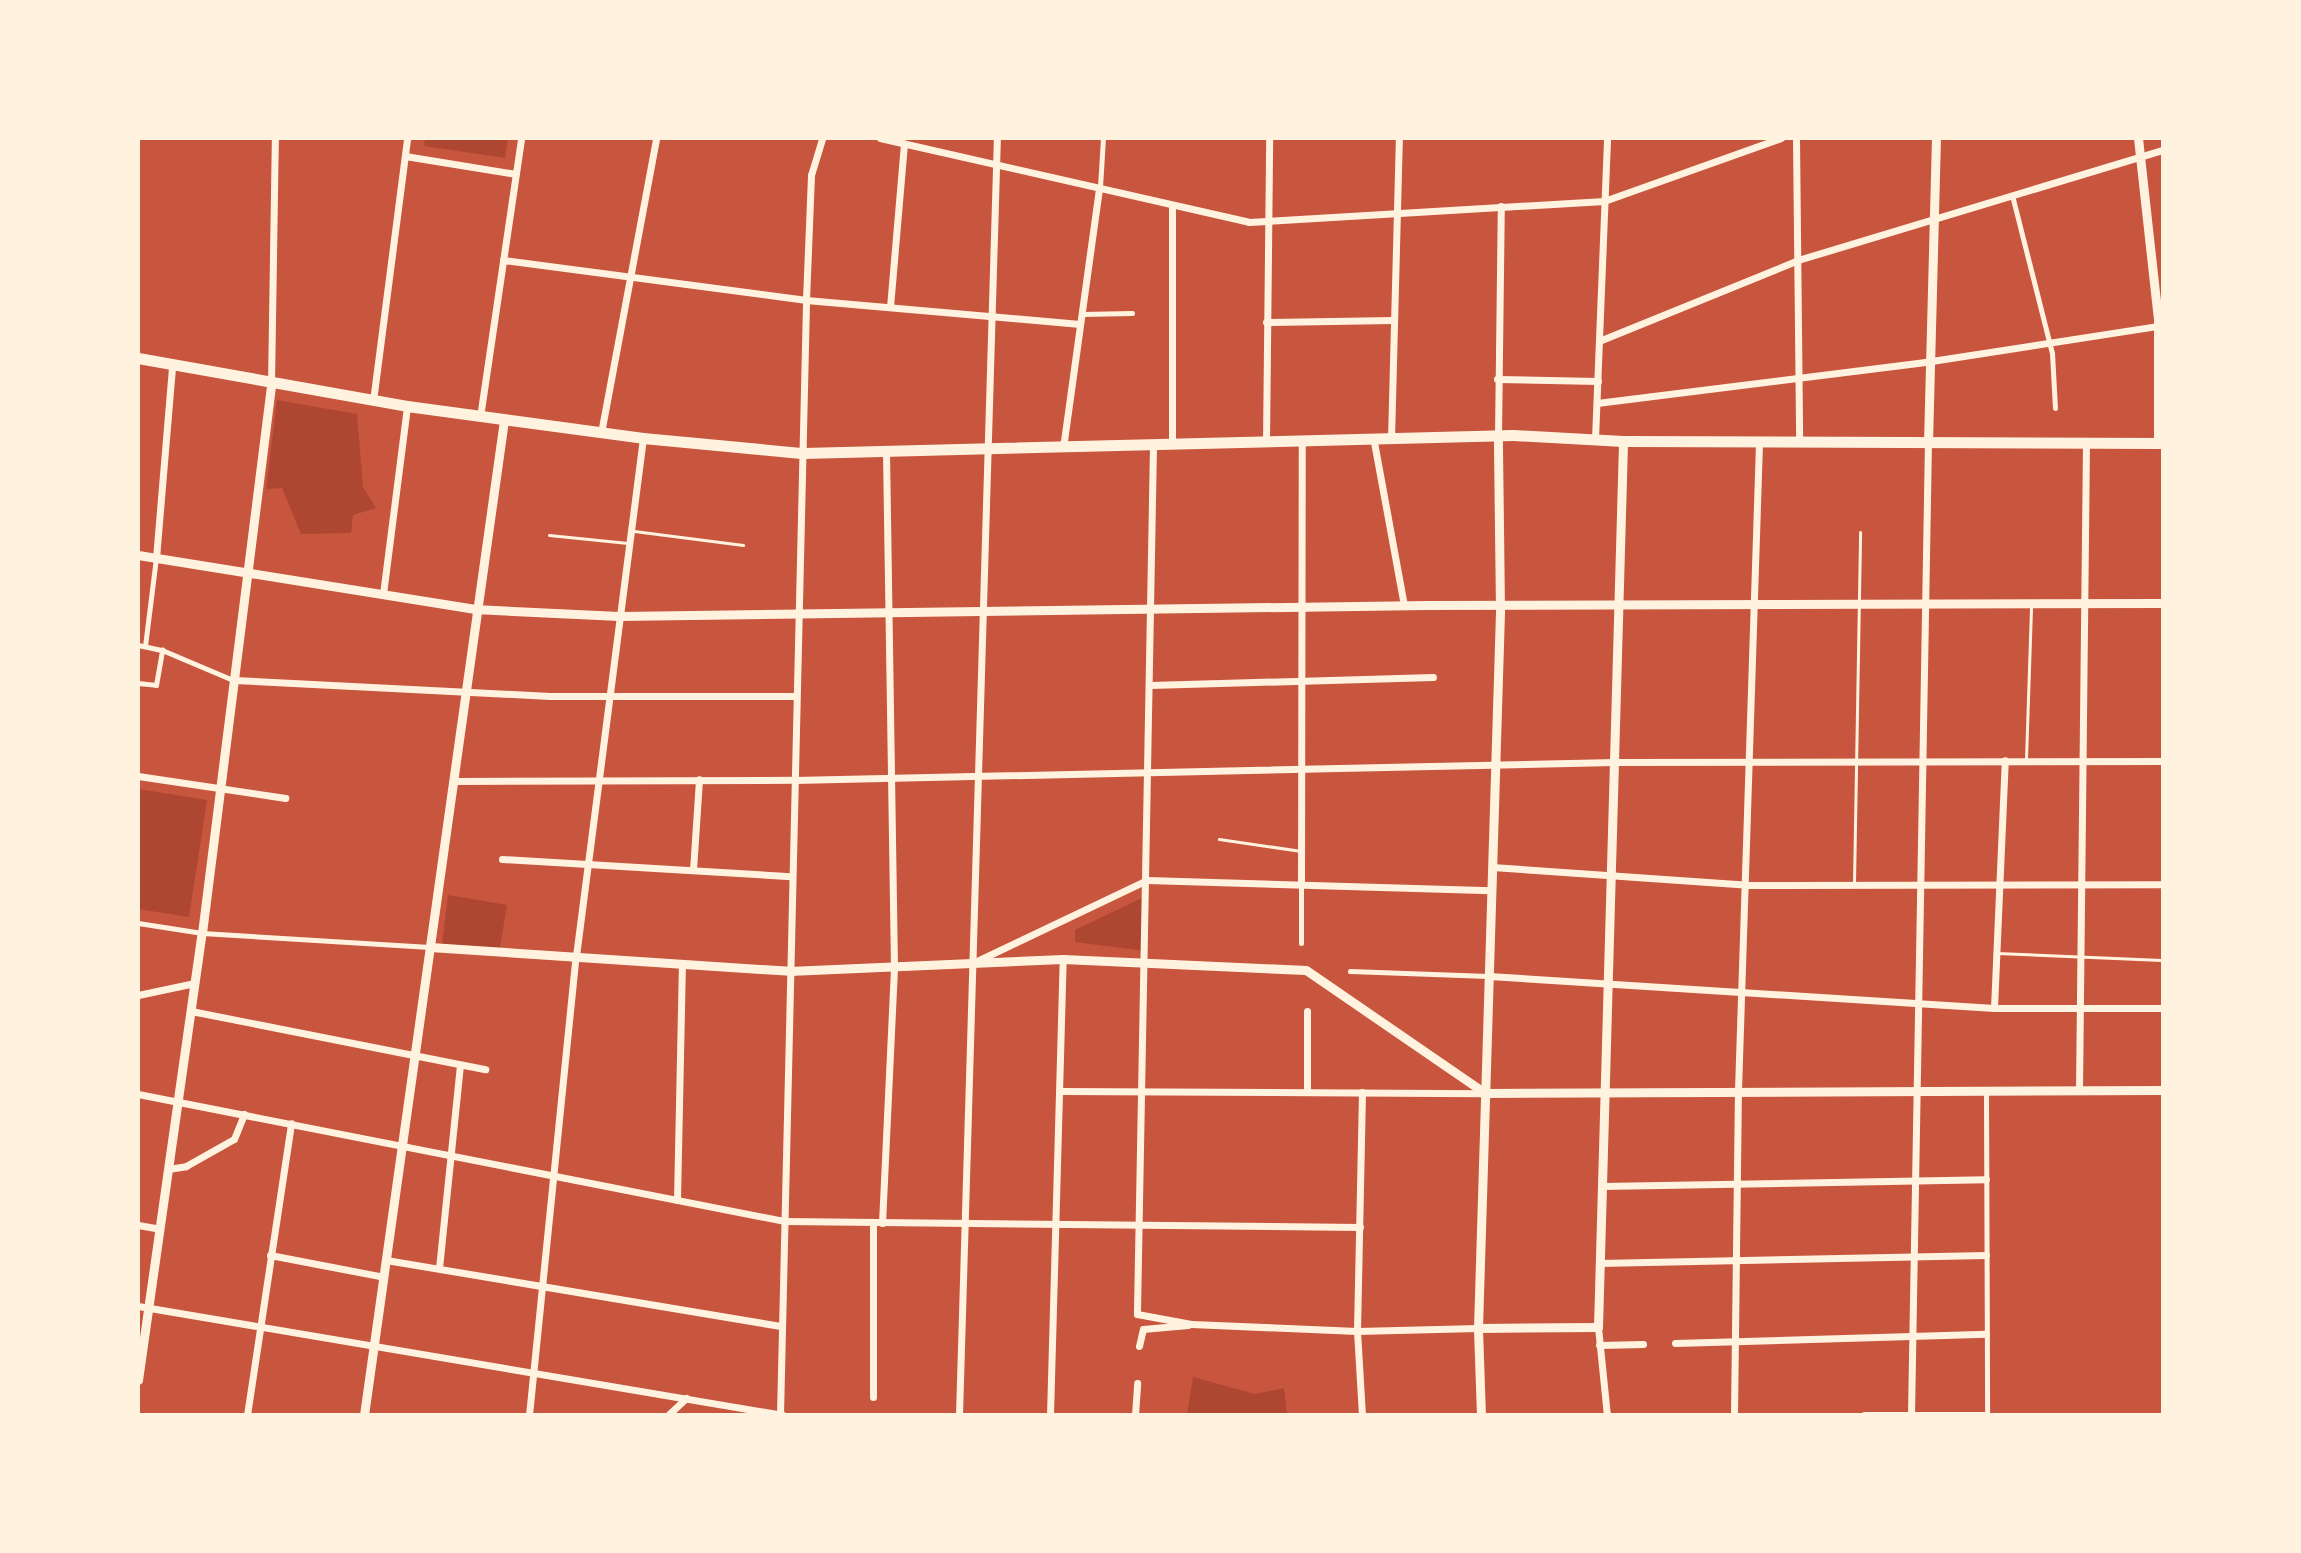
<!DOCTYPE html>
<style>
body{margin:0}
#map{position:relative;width:2301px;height:1553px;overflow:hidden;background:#c8553d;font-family:Commissioner,sans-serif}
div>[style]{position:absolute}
.green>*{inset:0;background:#ae4732}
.service>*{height:3px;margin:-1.5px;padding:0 1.5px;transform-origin:1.5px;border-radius:1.5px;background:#fff3e0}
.pedestrian>*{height:5px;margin:-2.5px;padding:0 2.5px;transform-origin:2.5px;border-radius:2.5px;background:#fff3e0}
.minor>*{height:7px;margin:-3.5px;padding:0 3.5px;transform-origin:3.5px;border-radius:3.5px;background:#fff3e0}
.tertiary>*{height:9px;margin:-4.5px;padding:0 4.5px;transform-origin:4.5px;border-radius:4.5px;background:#fff3e0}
.primary>*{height:11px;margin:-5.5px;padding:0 5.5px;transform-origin:5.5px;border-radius:5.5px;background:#fff3e0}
span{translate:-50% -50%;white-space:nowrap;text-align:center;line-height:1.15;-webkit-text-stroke:8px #fff3e0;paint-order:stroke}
.frame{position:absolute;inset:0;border:140px solid #fff3e0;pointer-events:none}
</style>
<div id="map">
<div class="green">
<i style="clip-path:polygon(425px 138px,508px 138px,505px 158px,424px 146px)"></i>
<i style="clip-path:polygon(277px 400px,357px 414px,363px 487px,376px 508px,353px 515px,351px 533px,301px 534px,282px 488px,266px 489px)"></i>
<i style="clip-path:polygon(138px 789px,207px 800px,189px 917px,138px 909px)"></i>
<i style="clip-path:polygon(448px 895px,507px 905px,500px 948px,442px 945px)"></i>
<i style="clip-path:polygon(1146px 896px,1145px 951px,1075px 942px,1075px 930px)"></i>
<i style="clip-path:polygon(1193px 1377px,1255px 1394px,1284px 1388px,1287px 1415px,1187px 1415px)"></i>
</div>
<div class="service">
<i style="left:634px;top:531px;width:110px;rotate:7.3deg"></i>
<i style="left:549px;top:535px;width:79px;rotate:5.8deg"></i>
<i style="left:2026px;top:759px;width:152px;rotate:-88.1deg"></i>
<i style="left:1219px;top:839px;width:83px;rotate:8.3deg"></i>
<i style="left:1854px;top:883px;width:351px;rotate:-89deg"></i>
<i style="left:1997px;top:953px;width:165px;rotate:2.4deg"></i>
</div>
<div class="pedestrian">
<i style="left:1100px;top:187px;width:49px;rotate:-86.5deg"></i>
<i style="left:2012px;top:195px;width:163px;rotate:75.8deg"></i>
<i style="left:2052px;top:353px;width:55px;rotate:86.9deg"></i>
<i style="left:1082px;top:314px;width:50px;rotate:-1.1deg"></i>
<i style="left:138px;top:645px;width:25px;rotate:12deg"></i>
<i style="left:162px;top:650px;width:77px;rotate:22.9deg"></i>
<i style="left:145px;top:646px;width:89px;rotate:-82.9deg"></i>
<i style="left:138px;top:683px;width:18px;rotate:6deg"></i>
<i style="left:156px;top:685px;width:36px;rotate:-80deg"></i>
<i style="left:1301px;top:885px;width:58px;rotate:90deg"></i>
<i style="left:138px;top:923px;width:65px;rotate:8.9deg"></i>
<i style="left:202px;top:933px;width:228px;rotate:3.5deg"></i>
<i style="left:1350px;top:971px;width:138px;rotate:2.1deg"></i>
<i style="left:1986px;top:1090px;width:322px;rotate:89.8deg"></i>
</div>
<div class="minor">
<i style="left:880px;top:138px;width:378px;rotate:12.8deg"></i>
<i style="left:1249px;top:222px;width:356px;rotate:-3.4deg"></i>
<i style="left:1604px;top:201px;width:188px;rotate:-19.6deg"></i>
<i style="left:1796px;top:138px;width:305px;rotate:89.4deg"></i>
<i style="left:405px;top:156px;width:112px;rotate:9.2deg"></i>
<i style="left:503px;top:260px;width:306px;rotate:7.5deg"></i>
<i style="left:806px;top:300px;width:275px;rotate:5deg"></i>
<i style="left:890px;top:307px;width:164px;rotate:-85.1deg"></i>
<i style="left:1266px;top:322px;width:128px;rotate:-0.9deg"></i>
<i style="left:1599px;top:341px;width:215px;rotate:-22.1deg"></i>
<i style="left:1798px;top:260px;width:381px;rotate:-16.8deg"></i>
<i style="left:1497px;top:379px;width:101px;rotate:1.1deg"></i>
<i style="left:271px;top:384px;width:246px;rotate:-89.1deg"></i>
<i style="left:373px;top:401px;width:265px;rotate:-82.6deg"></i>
<i style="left:1597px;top:403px;width:331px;rotate:-7.1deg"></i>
<i style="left:1925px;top:362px;width:241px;rotate:-8.8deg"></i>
<i style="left:480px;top:417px;width:282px;rotate:-81.6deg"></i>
<i style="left:601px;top:433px;width:300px;rotate:-79.4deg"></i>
<i style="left:1498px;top:436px;width:230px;rotate:-89.3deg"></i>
<i style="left:1391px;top:439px;width:301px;rotate:-88.5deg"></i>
<i style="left:1595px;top:439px;width:301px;rotate:-87.7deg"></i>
<i style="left:1374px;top:442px;width:166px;rotate:79.6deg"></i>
<i style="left:1266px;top:443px;width:305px;rotate:-89.4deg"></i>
<i style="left:1172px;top:445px;width:240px;rotate:-90deg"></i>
<i style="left:1153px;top:446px;width:868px;rotate:91.06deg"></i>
<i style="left:1137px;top:1314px;width:55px;rotate:10.5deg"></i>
<i style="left:1191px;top:1324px;width:166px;rotate:2.4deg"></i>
<i style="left:1357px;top:1331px;width:121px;rotate:-1.4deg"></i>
<i style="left:1063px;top:448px;width:262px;rotate:-82.1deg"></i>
<i style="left:156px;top:558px;width:193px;rotate:-85.2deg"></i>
<i style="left:383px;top:594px;width:190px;rotate:-82.7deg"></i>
<i style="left:234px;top:680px;width:316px;rotate:2.9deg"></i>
<i style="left:550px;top:696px;width:246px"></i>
<i style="left:1150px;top:685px;width:283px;rotate:-1.6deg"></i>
<i style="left:138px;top:776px;width:149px;rotate:8.5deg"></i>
<i style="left:453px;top:781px;width:341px;rotate:-0.2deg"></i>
<i style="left:794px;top:780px;width:821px;rotate:-1.26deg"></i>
<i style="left:1615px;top:762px;width:548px;rotate:-0.1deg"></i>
<i style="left:502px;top:859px;width:289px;rotate:3.4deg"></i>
<i style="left:1492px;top:867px;width:256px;rotate:4deg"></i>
<i style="left:1747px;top:885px;width:416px;rotate:-0.1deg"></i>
<i style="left:693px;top:870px;width:91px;rotate:-86.2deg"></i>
<i style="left:1301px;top:885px;width:443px;rotate:-89.9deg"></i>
<i style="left:977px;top:961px;width:188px;rotate:-25.5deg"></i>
<i style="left:1147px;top:880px;width:344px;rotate:1.7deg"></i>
<i style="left:1489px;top:976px;width:506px;rotate:3.63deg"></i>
<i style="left:1994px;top:1008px;width:169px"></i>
<i style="left:138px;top:995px;width:58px;rotate:-11.9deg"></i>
<i style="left:1994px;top:1008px;width:248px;rotate:-87.5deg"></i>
<i style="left:191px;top:1011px;width:300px;rotate:11.2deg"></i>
<i style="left:2079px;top:1090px;width:647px;rotate:-89.38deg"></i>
<i style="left:1059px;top:1091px;width:424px;rotate:0.3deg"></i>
<i style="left:1307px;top:1092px;width:81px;rotate:-90deg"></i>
<i style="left:138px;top:1094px;width:658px;rotate:11.12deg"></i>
<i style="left:784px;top:1221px;width:576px;rotate:0.6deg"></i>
<i style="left:168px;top:1169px;width:18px;rotate:-9deg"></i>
<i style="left:186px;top:1166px;width:55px;rotate:-29.4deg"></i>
<i style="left:234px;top:1139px;width:27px;rotate:-68deg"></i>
<i style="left:1601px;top:1186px;width:385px;rotate:-1deg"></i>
<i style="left:677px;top:1200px;width:237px;rotate:-88.8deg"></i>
<i style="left:873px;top:1223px;width:174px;rotate:90deg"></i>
<i style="left:882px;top:1223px;width:256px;rotate:-87.3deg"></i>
<i style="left:894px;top:967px;width:514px;rotate:-90.89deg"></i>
<i style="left:138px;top:1225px;width:22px;rotate:10deg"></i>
<i style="left:270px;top:1255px;width:116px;rotate:10.9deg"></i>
<i style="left:386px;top:1260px;width:400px;rotate:9.5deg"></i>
<i style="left:1599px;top:1263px;width:387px;rotate:-1.2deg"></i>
<i style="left:439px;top:1268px;width:204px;rotate:-84.1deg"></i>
<i style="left:138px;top:1306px;width:654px;rotate:9.59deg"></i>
<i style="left:1598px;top:1327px;width:88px;rotate:84.2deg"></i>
<i style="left:1675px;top:1343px;width:311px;rotate:-1.7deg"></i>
<i style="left:1599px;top:1345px;width:44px;rotate:-1.3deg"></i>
<i style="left:1139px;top:1346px;width:17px;rotate:-77deg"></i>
<i style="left:1143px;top:1329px;width:45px;rotate:-5.1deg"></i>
<i style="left:247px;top:1415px;width:295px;rotate:-81.4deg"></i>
<i style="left:529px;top:1415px;width:461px;rotate:-84.2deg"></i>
<i style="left:576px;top:956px;width:522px;rotate:-82.63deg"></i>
<i style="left:668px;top:1415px;width:25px;rotate:-43deg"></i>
<i style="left:780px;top:1415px;width:1115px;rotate:-88.66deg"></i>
<i style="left:806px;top:300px;width:125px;rotate:-87.7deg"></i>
<i style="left:811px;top:175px;width:39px;rotate:-73deg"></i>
<i style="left:959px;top:1415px;width:1278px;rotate:-88.3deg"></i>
<i style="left:1050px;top:1415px;width:456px;rotate:-88.4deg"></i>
<i style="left:1135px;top:1415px;width:32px;rotate:-86deg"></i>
<i style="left:1362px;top:1415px;width:84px;rotate:-93.4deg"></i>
<i style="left:1357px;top:1331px;width:239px;rotate:-88.8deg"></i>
<i style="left:1734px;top:1415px;width:325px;rotate:-89.3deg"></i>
<i style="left:1738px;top:1090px;width:648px;rotate:-88.14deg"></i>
<i style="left:1864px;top:1415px;width:123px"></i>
<i style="left:1911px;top:1415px;width:972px;rotate:-89deg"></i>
</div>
<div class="tertiary">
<i style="left:2138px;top:138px;width:181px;rotate:83.7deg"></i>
<i style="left:2158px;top:318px;width:125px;rotate:90deg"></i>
<i style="left:1928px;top:443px;width:305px;rotate:-88.5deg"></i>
<i style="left:138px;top:555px;width:340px;rotate:9.1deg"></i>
<i style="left:474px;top:609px;width:145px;rotate:2.8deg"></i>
<i style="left:619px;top:616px;width:808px;rotate:-0.78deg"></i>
<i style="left:1427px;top:605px;width:736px;rotate:-0.16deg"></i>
<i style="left:430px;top:947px;width:360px;rotate:3.8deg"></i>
<i style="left:789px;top:971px;width:274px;rotate:-2.5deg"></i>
<i style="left:1063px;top:959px;width:243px;rotate:2.6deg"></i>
<i style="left:1306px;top:970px;width:217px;rotate:34.5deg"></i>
<i style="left:1485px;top:1093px;width:678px;rotate:-0.25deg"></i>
<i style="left:1478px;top:1328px;width:120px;rotate:-0.5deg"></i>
<i style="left:1598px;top:1327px;width:886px;rotate:-88.38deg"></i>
<i style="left:138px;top:1380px;width:452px;rotate:-81.9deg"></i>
<i style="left:202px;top:933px;width:551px;rotate:-82.81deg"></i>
<i style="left:364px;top:1415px;width:1005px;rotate:-81.99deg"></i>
<i style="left:1481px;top:1415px;width:87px;rotate:-92deg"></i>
<i style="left:1478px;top:1328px;width:718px;rotate:-88.24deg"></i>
<i style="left:1500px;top:610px;width:174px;rotate:-90.7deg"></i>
</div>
<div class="primary">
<i style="left:138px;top:358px;width:273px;rotate:10.1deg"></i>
<i style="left:407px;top:406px;width:238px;rotate:7.7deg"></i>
<i style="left:643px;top:438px;width:161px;rotate:5.4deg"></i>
<i style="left:803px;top:453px;width:710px;rotate:-1.45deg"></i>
<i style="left:1513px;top:435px;width:110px;rotate:3.1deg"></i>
<i style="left:1623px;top:441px;width:540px;rotate:0.21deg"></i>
</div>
<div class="frame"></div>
</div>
